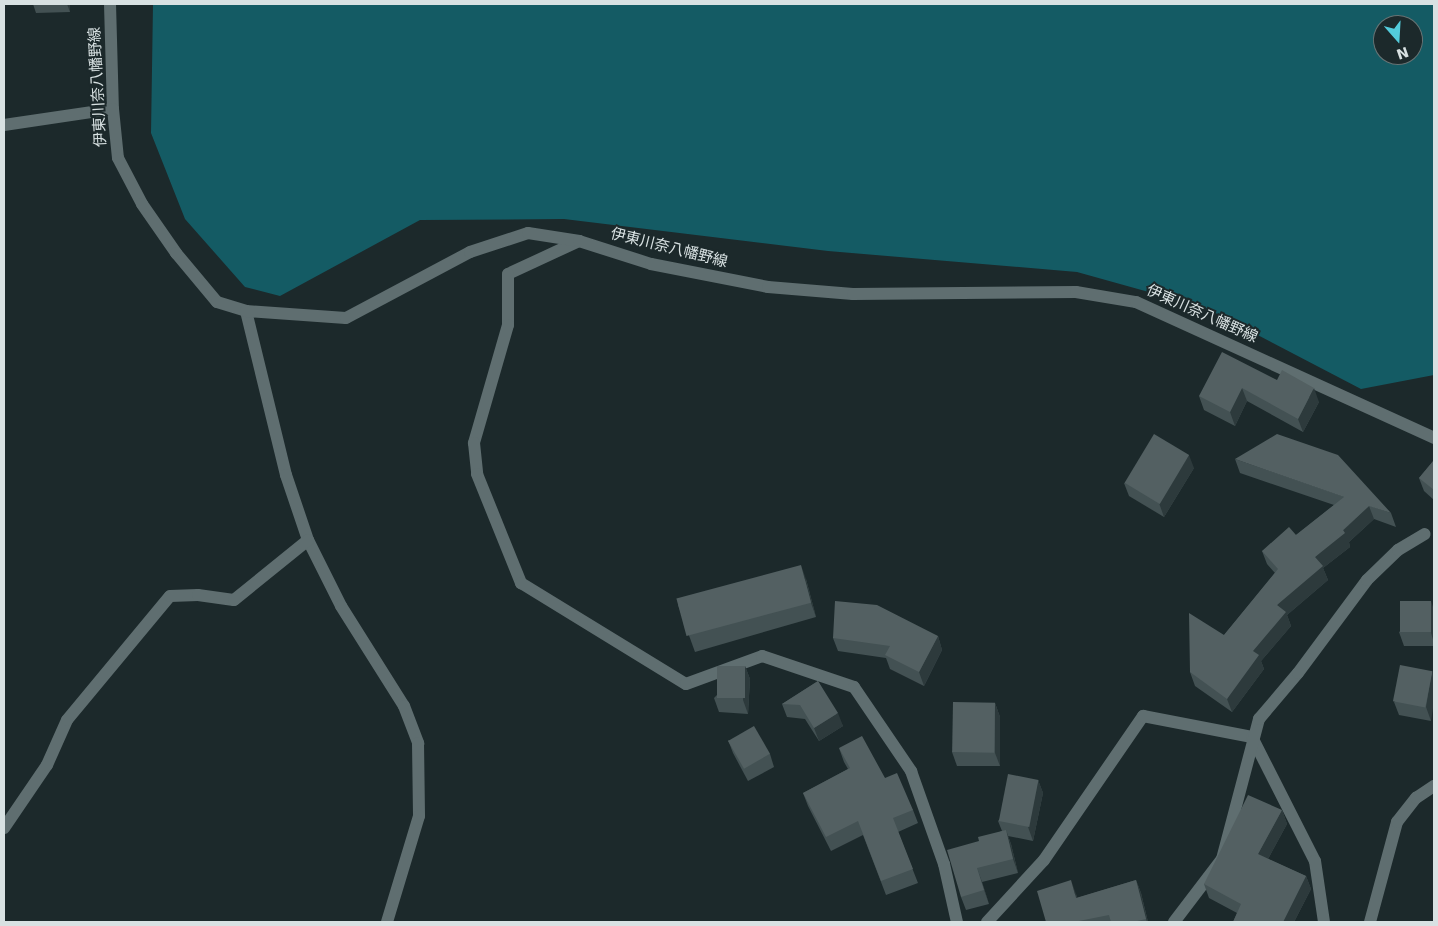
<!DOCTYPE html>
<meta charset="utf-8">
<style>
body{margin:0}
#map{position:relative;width:1438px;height:926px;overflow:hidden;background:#1c292b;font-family:"DejaVu Sans","Noto Sans JP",sans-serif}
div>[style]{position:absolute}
.forest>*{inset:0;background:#145b64}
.service>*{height:12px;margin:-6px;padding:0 6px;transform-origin:6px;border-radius:6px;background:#5f6e70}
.minor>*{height:12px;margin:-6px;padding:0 6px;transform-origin:6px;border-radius:6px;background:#5f6e70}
.secondary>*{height:12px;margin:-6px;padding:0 6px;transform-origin:6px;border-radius:6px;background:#5f6e70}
.wall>*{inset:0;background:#435153}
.shaded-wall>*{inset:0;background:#2d3a3c}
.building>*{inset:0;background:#536062;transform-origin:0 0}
span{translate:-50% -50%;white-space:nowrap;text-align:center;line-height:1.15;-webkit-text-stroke:4px #1c292b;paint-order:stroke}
.street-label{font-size:15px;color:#d8e1e2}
.frame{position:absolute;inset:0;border:5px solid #d8e1e2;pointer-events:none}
.north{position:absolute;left:1373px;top:15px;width:50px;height:50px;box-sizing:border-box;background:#1c292b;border:1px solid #677374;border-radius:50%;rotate:161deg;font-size:14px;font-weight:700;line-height:20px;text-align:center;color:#d8e1e2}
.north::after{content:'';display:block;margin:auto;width:18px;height:22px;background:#53cbdb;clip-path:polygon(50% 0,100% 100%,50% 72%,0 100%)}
</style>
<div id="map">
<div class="forest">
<i style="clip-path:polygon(evenodd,153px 4px,1434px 4px,1434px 375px,1361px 389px,1206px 308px,1077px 272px,828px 251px,564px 219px,420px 220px,280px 296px,245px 287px,185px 219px,151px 133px,153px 4px,1383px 25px,1413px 25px,1413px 55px,1383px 55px,1383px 25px)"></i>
</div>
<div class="service">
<i style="left:579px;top:241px;width:78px;rotate:155.1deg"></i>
<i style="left:508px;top:274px;width:51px;rotate:90deg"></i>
<i style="left:508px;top:325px;width:123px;rotate:106.1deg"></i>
<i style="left:474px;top:443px;width:31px;rotate:84deg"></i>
<i style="left:477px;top:474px;width:118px;rotate:68deg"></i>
<i style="left:521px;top:583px;width:193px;rotate:31.5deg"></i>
<i style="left:686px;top:684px;width:81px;rotate:-20.2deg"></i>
<i style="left:762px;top:656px;width:97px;rotate:18.6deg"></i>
<i style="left:854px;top:687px;width:102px;rotate:55.8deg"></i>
<i style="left:911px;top:771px;width:99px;rotate:70.5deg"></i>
<i style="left:944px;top:864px;width:59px;rotate:77.4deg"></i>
<i style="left:987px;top:922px;width:84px;rotate:-47.4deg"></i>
<i style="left:1044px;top:860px;width:175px;rotate:-55.5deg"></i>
<i style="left:1143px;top:716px;width:111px;rotate:10.9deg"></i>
<i style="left:1252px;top:737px;width:139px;rotate:63.1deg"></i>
<i style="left:1315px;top:861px;width:62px;rotate:81.6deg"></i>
<i style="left:1174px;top:922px;width:79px;rotate:-52.7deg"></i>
<i style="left:1222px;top:859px;width:145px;rotate:-75.2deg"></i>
<i style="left:1259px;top:719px;width:60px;rotate:-49.7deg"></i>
<i style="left:1298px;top:673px;width:116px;rotate:-53.4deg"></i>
<i style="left:1367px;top:580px;width:43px;rotate:-44.1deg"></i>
<i style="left:1398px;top:550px;width:31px;rotate:-31deg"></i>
<i style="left:1370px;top:922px;width:104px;rotate:-74.9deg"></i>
<i style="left:1397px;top:822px;width:31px;rotate:-52deg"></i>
<i style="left:1416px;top:798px;width:22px;rotate:-34deg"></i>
</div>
<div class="minor">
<i style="left:4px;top:125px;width:110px;rotate:-8.4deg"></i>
<i style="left:246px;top:311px;width:169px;rotate:76.3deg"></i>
<i style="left:286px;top:475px;width:69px;rotate:71.3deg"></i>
<i style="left:308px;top:540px;width:74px;rotate:63.4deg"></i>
<i style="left:341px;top:606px;width:118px;rotate:57.8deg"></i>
<i style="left:404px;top:706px;width:40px;rotate:69deg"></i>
<i style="left:418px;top:743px;width:73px;rotate:89.2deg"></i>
<i style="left:419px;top:816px;width:111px;rotate:106.8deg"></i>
<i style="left:4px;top:828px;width:76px;rotate:-55.7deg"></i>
<i style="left:47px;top:765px;width:49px;rotate:-66deg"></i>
<i style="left:67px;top:720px;width:161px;rotate:-50.3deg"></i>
<i style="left:170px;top:596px;width:28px;rotate:-2deg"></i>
<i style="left:198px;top:595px;width:36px;rotate:8deg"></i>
<i style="left:234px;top:600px;width:95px;rotate:-39deg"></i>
</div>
<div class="secondary">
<i style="left:110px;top:4px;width:105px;rotate:88.4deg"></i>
<i style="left:113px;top:109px;width:49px;rotate:84.2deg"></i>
<i style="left:118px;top:158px;width:52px;rotate:62.4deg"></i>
<i style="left:142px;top:204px;width:60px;rotate:55.2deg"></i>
<i style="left:176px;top:253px;width:64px;rotate:50.1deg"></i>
<i style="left:217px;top:302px;width:30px;rotate:17deg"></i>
<i style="left:246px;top:311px;width:100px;rotate:4deg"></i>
<i style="left:346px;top:318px;width:140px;rotate:-28deg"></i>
<i style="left:470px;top:252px;width:61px;rotate:-18.1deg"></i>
<i style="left:528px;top:233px;width:52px;rotate:8.9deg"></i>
<i style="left:579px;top:241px;width:76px;rotate:17.7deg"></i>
<i style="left:651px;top:264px;width:119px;rotate:11.1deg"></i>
<i style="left:768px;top:287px;width:85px;rotate:4.7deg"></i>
<i style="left:853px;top:294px;width:223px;rotate:-0.5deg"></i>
<i style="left:1076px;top:292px;width:61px;rotate:9.5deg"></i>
<i style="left:1136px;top:302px;width:328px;rotate:24.5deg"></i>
</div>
<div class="wall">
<i style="clip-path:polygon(33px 4px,70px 4px,70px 12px,36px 13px)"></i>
<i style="clip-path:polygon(1277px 380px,1319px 402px,1303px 432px,1247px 401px,1235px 426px,1204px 410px,1199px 396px)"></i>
<i style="clip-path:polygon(1235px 459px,1391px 513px,1396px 527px,1374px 519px,1349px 542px,1350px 547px,1323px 568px,1328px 580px,1287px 615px,1291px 626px,1261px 661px,1264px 669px,1232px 712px,1195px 686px,1190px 672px,1224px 635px,1275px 573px,1267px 564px,1262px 551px,1296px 535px,1334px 505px,1240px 473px)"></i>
<i style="clip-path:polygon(1434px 460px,1434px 500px,1424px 491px,1419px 478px)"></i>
<i style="clip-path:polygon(1194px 468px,1164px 517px,1129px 496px,1124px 483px)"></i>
<i style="clip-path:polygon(806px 579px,816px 617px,695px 652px,678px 605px)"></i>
<i style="clip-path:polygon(1434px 610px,1434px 646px,1404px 646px,1399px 632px)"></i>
<i style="clip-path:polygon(938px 636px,942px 650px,924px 686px,890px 669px,886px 658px,838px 651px,833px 638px)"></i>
<i style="clip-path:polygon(745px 666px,750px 679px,748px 714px,719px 712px,714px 698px)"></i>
<i style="clip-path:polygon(1432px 671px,1431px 721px,1399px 715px,1394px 702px)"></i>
<i style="clip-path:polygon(818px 681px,843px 726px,819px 741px,805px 719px,787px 717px,782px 704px)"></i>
<i style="clip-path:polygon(995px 703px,1000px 717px,1000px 766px,957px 766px,952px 752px)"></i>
<i style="clip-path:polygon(728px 740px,770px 754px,774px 767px,748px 781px,733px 753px)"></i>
<i style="clip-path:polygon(839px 748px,885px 778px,913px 810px,918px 823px,898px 832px,918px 883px,886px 895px,863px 835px,831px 851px,808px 806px,803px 793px,848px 769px,844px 762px)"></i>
<i style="clip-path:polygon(1038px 780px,1043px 793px,1033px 841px,1008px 836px,1011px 844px,1018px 873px,982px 882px,989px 904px,966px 910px,961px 897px,979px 841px,1002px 831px,998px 821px)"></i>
<i style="clip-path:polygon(1282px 810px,1287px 824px,1268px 859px,1306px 876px,1311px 889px,1294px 922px,1233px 922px,1237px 913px,1209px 898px,1204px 884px)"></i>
<i style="clip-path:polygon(1136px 880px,1141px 893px,1148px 922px,1046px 922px,1076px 894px,1077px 898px)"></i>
</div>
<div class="shaded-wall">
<i style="clip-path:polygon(67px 4px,70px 4px,70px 12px)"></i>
<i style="clip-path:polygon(1242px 388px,1247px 401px,1235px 426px,1230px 412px)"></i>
<i style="clip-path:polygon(1314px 388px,1319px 402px,1303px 432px,1298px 419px)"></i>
<i style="clip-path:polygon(1189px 455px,1194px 468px,1164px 517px,1159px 503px)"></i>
<i style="clip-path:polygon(1369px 506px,1374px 519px,1349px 542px,1350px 547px,1323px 568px,1328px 580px,1287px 615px,1291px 626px,1261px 661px,1264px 669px,1232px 712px,1227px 699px,1277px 605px,1315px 557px)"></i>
<i style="clip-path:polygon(801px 565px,806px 579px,816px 617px,811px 603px)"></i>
<i style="clip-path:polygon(1431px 601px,1434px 610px,1434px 643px,1431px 633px)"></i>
<i style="clip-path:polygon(938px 636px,942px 650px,924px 686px,919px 672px)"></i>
<i style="clip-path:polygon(745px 666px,750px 679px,748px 714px,743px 700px)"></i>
<i style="clip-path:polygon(1432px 671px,1434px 676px,1434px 702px,1431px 721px,1426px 707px)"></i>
<i style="clip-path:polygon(995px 703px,1000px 717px,1000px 766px,995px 753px)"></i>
<i style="clip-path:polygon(838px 713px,843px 726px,819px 741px,814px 728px)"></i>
<i style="clip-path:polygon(1038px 780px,1043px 793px,1033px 841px,1028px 827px)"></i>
<i style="clip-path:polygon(1282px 810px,1287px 824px,1263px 868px,1258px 854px)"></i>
<i style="clip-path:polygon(1006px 830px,1011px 844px,1018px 873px,1013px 859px)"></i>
<i style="clip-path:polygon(977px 868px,982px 882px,989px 904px,984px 890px)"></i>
<i style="clip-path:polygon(1306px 876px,1311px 889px,1294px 922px,1283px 922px)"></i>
<i style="clip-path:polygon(1071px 880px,1076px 894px,1081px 912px,1076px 898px)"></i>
<i style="clip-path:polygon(1136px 880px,1141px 893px,1148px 922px,1147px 922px,1146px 919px)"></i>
</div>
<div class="building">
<i style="clip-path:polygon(1222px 352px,1277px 380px,1282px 370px,1314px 388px,1298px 419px,1242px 388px,1230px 412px,1199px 396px)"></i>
<i style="left:1154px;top:434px;width:41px;height:57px;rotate:31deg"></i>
<i style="clip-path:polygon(1277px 434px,1338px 455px,1391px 513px,1369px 506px,1343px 530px,1345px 533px,1315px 557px,1323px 566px,1277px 605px,1286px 612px,1253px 651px,1259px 655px,1227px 699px,1190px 672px,1189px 613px,1224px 635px,1278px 569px,1262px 551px,1289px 527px,1296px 535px,1344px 497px,1235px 459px)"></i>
<i style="clip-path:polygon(1434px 460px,1434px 490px,1419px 478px)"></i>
<i style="left:801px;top:565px;width:39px;height:129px;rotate:75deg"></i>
<i style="clip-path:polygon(835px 601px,877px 605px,938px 636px,919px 672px,885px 655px,890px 646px,833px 638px)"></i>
<i style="left:1400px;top:601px;width:31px;height:31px"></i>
<i style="left:1400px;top:665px;width:33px;height:37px;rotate:11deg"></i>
<i style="left:717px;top:666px;width:28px;height:32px"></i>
<i style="clip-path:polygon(818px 681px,838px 713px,814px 728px,800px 705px,782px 704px)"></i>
<i style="left:953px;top:702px;width:42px;height:50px;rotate:1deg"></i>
<i style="left:754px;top:726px;width:32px;height:30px;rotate:60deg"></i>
<i style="clip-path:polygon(862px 736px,885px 778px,897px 773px,913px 810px,893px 818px,913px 869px,881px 881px,858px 821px,826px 837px,803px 793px,850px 768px,839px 748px)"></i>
<i style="left:1008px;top:774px;width:31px;height:48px;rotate:11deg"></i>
<i style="clip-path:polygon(1248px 795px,1282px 810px,1258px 854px,1306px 876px,1283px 922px,1233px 922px,1241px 904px,1204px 884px)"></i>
<i style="clip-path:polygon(1006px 830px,1013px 859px,977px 868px,984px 890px,961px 897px,947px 850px,979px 841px,978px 837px)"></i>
<i style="clip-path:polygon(1071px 880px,1076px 898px,1136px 880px,1146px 919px,1133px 922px,1111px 922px,1109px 915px,1074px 922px,1046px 922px,1037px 891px)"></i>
</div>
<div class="street-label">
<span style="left:98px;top:87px;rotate:-93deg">伊東川奈八幡野線</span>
<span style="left:669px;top:248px;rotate:14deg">伊東川奈八幡野線</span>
<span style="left:1202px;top:314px;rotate:24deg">伊東川奈八幡野線</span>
</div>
<div class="frame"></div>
<div class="north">N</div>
</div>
